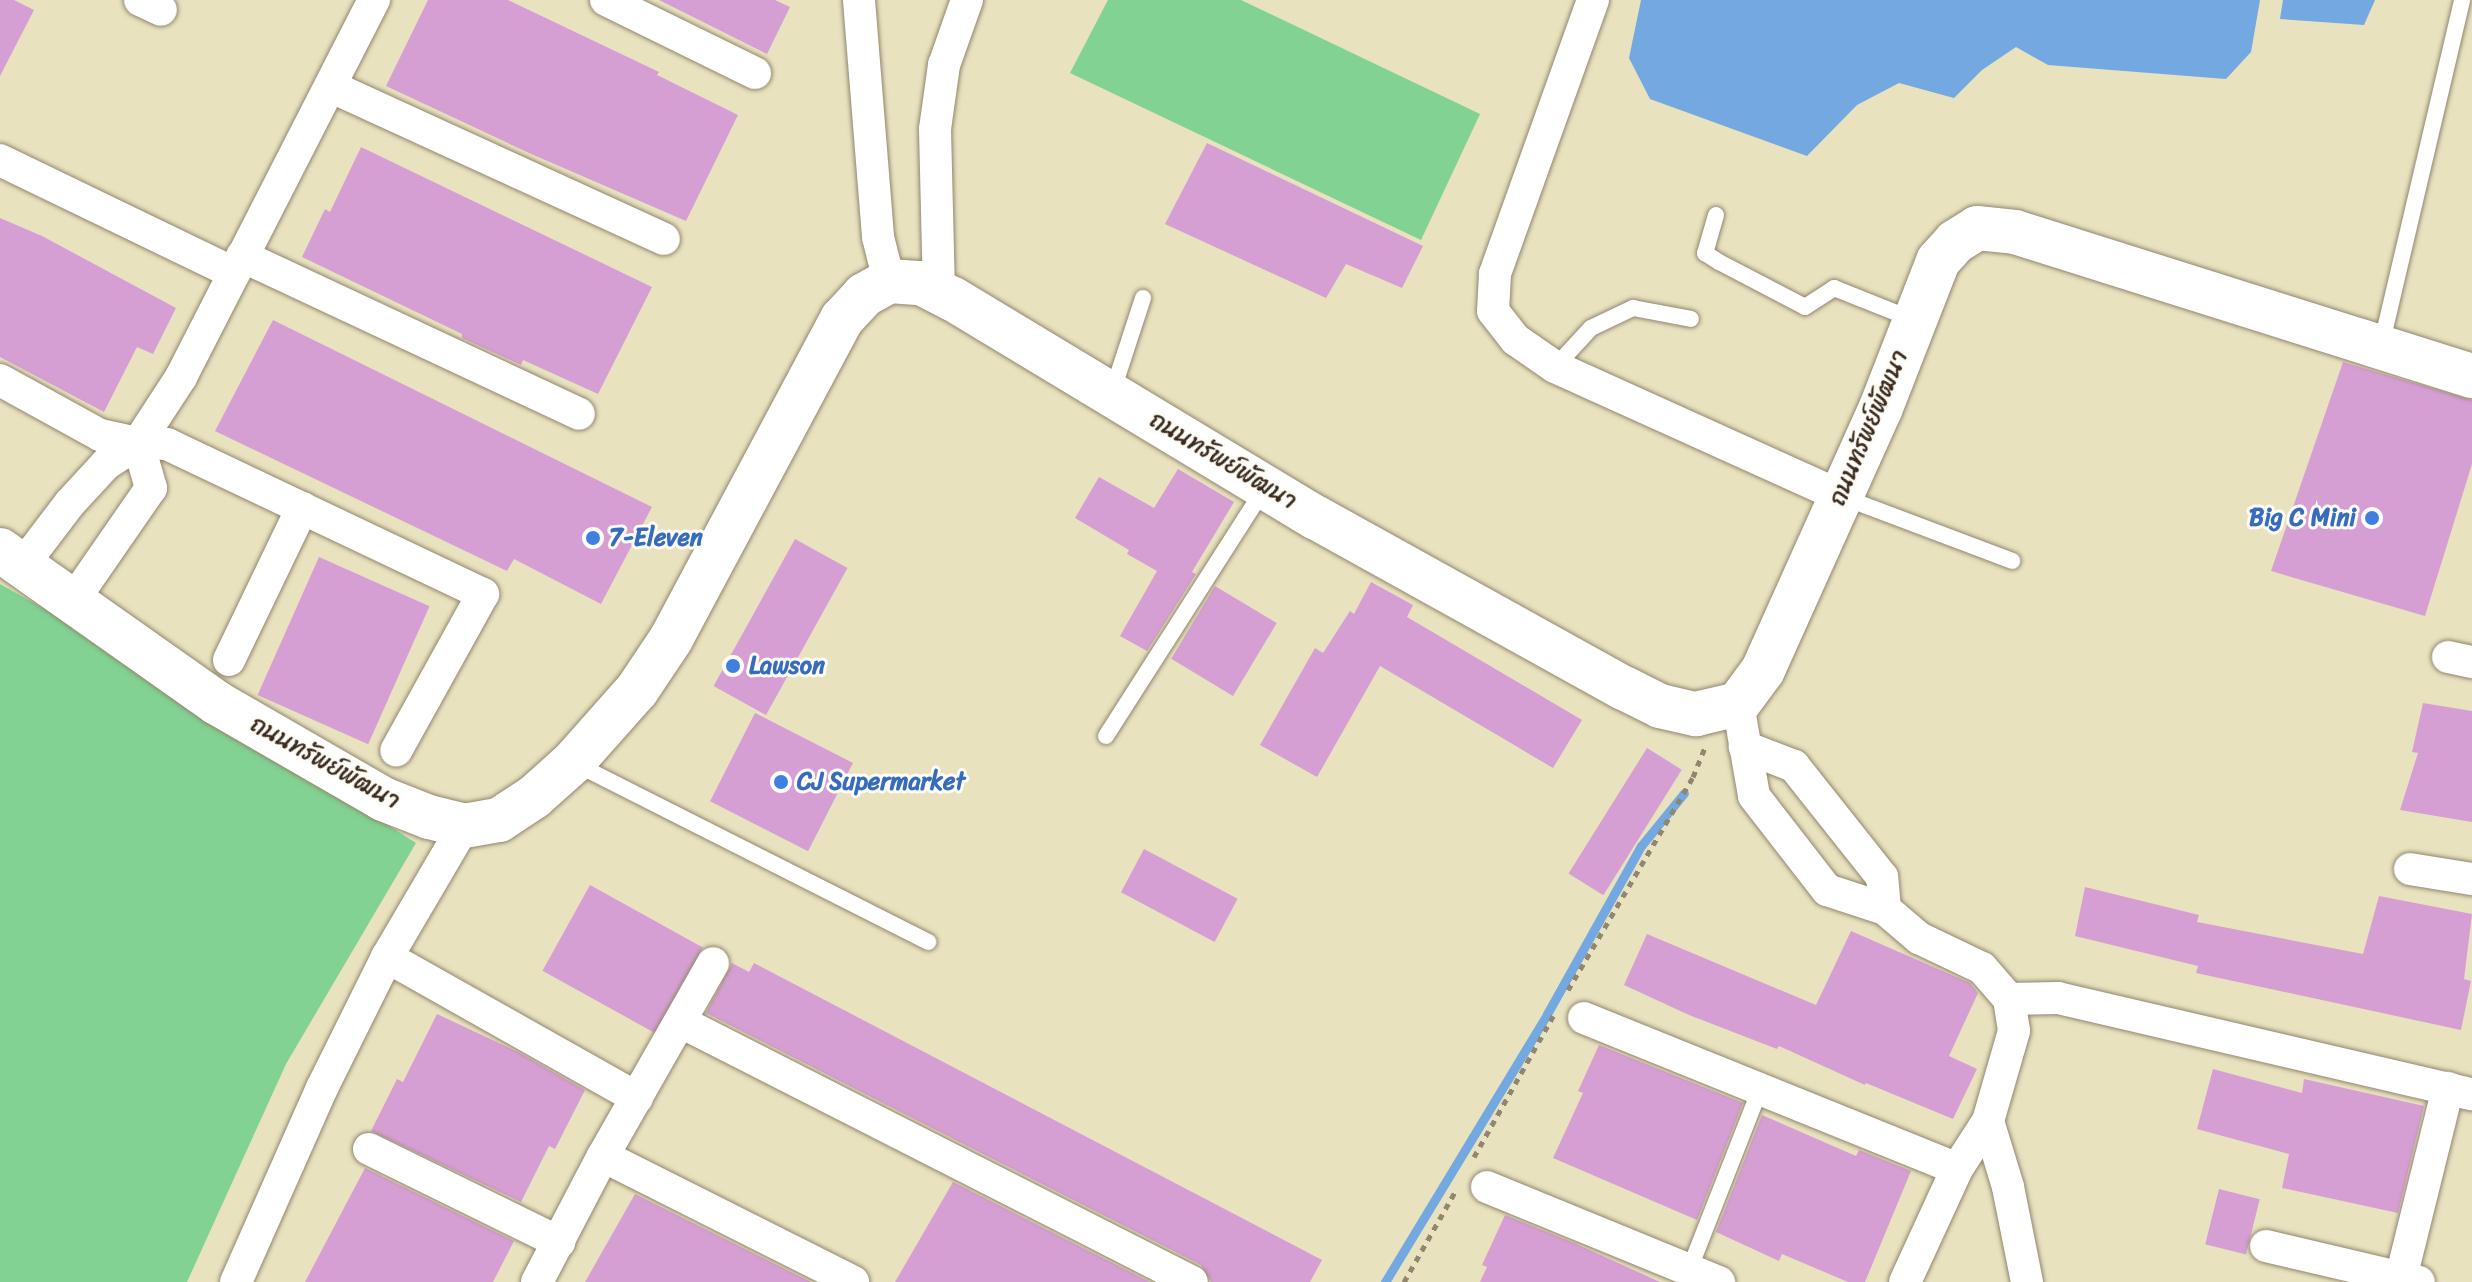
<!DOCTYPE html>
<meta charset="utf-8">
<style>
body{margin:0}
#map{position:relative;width:2472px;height:1282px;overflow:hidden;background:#e8e2bf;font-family:Sriracha,"Playpen Sans Thai",sans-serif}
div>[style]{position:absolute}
.green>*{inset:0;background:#81d293}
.water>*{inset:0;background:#73a8e0}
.stream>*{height:9px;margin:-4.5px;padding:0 4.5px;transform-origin:4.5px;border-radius:4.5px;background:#73a8e0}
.building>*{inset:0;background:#d69fd3;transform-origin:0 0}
.path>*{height:5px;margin-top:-2.5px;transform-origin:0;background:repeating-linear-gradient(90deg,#92866e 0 6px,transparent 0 12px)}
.roads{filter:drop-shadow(0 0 2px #92866e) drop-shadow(0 0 2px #92866e)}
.lane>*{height:16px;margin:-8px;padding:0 8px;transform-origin:8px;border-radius:8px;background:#fff}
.street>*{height:32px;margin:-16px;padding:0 16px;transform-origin:16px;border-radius:16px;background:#fff}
.secondary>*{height:44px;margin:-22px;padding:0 22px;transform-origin:22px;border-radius:22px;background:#fff}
.dots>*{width:22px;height:22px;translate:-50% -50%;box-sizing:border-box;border:4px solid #fdfcf7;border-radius:50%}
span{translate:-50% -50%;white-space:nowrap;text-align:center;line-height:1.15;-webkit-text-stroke:6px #fdfcf7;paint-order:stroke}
.street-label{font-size:24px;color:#3b2a1e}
.shop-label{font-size:24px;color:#366cbe;font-weight:700}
.right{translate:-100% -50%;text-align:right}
.left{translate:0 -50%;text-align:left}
</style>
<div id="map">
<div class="green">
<i style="clip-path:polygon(1108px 0,1241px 0,1480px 114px,1421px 240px,1070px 73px)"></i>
<i style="clip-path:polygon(0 584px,62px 619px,416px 843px,286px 1064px,187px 1282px,0 1282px)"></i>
</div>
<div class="water">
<i style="clip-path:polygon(1641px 0,2260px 0,2251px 52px,2226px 79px,2048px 65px,2016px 47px,1982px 70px,1954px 98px,1899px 83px,1857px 105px,1807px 156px,1650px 99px,1629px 58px)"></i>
<i style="clip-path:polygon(2283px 0,2375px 0,2364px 25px,2280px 19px)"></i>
</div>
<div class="stream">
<i style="left:1385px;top:1282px;width:313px;rotate:-58.8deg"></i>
<i style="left:1547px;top:1014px;width:193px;rotate:-60.8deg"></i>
<i style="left:1641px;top:846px;width:68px;rotate:-50.9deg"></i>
</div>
<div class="building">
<i style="clip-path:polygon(0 0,14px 0,34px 10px,0 76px)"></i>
<i style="clip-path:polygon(428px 0,508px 0,659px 72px,657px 75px,738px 115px,686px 221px,529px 153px,386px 86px)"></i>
<i style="clip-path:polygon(659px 0,775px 0,790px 7px,767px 54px)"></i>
<i style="clip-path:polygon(1207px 143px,1423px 246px,1402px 288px,1346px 264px,1326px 298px,1165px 224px)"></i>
<i style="clip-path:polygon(361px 147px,652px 287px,598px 394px,523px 360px,521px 365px,462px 338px,462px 334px,302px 257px,325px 209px,330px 212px)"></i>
<i style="clip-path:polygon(0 218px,42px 236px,176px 308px,153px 354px,137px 347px,104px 412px,0 357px)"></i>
<i style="clip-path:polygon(273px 320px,652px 507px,601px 604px,514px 559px,507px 571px,215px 431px)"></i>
<i style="clip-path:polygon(2343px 362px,2472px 400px,2472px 464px,2425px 616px,2271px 571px)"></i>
<i style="clip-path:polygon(1178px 469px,1234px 502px,1192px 572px,1196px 574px,1147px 651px,1120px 636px,1157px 571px,1127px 554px,1129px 550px,1075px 518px,1099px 477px,1154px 508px)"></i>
<i style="left:795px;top:539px;width:60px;height:168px;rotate:29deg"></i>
<i style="left:319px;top:557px;width:121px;height:151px;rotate:24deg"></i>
<i style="clip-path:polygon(1371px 582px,1413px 605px,1407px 617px,1582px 720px,1553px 768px,1380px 666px,1317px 777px,1260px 745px,1315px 648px,1323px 653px,1350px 611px,1354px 614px)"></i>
<i style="left:1215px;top:586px;width:72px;height:85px;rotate:31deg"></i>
<i style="clip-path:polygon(2423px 703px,2472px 711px,2472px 822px,2400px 810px,2418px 753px,2412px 752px)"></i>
<i style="left:755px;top:713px;width:110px;height:99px;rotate:27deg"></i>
<i style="left:1647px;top:748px;width:41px;height:148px;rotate:32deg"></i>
<i style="left:1144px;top:849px;width:106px;height:49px;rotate:28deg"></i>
<i style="left:590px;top:885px;width:129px;height:98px;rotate:29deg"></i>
<i style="clip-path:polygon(2085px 887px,2199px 915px,2197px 922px,2363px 954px,2379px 896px,2472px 914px,2464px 979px,2471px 981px,2461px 1030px,2196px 973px,2198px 966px,2075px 936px)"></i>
<i style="clip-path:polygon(1851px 931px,1970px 983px,1978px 993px,1949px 1056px,1977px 1069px,1953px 1119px,1866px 1083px,1865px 1085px,1779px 1046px,1777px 1049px,1689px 1015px,1624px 985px,1647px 934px,1816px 1005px)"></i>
<i style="clip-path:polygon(732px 963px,749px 972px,754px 963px,1322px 1260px,1310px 1282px,1211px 1282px,1201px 1265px,706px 1013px)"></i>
<i style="clip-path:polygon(437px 1014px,518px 1052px,585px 1090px,555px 1149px,549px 1146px,521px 1202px,371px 1131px,397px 1079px,403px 1082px)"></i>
<i style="clip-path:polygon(1599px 1045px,1743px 1103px,1697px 1220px,1553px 1158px,1583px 1093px,1578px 1091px)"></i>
<i style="clip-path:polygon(2213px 1069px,2302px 1093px,2304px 1079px,2424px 1106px,2398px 1213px,2282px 1188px,2289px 1154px,2197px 1129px)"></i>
<i style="clip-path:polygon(1762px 1115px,1856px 1156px,1859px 1150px,1911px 1171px,1865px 1282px,1848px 1282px,1782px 1254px,1779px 1261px,1716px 1232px)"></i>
<i style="clip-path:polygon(365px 1168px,514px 1241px,493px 1282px,305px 1282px)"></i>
<i style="clip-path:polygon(953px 1182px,1150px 1282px,895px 1282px)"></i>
<i style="left:2219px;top:1189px;width:42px;height:57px;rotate:14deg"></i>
<i style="clip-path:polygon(635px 1194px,811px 1282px,585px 1282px)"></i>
<i style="clip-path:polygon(1505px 1215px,1574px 1243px,1660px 1282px,1480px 1282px,1487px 1267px,1482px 1265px)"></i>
</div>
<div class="path">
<i style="left:1568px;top:990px;width:247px;rotate:-59.6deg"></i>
<i style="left:1693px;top:777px;width:31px;rotate:-68deg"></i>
<i style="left:1474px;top:1157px;width:162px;rotate:-60.7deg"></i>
<i style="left:1404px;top:1282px;width:106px;rotate:-60.5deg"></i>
</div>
<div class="roads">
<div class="lane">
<i style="left:1716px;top:215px;width:40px;rotate:106deg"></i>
<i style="left:1705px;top:253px;width:17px;rotate:33deg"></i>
<i style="left:1719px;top:262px;width:97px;rotate:27.6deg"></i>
<i style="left:1805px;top:307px;width:35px;rotate:-33deg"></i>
<i style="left:1834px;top:288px;width:84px;rotate:21.7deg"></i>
<i style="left:2381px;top:346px;width:355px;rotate:-76.8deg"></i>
<i style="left:1555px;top:367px;width:53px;rotate:-47.3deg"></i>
<i style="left:1591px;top:328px;width:47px;rotate:-25.5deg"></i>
<i style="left:1633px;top:308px;width:59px;rotate:10.7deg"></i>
<i style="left:1112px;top:393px;width:100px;rotate:-71.9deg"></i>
<i style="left:1843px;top:497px;width:181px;rotate:20.7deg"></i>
<i style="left:1106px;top:736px;width:295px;rotate:-57.4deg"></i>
<i style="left:574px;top:763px;width:397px;rotate:26.8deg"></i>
<i style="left:1688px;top:1273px;width:198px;rotate:-68.6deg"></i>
</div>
<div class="street">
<i style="left:140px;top:0;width:23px;rotate:25deg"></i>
<i style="left:606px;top:0;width:166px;rotate:26.1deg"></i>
<i style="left:859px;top:0;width:238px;rotate:85.4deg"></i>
<i style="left:878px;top:237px;width:45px;rotate:76deg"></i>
<i style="left:1593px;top:0;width:291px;rotate:109.7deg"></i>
<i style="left:1495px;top:274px;width:37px;rotate:93deg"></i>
<i style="left:1493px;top:311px;width:37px;rotate:52deg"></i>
<i style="left:1516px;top:340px;width:47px;rotate:34.7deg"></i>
<i style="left:1555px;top:367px;width:314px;rotate:24.3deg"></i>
<i style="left:332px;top:87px;width:365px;rotate:24.6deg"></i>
<i style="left:0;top:160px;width:260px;rotate:25.8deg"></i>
<i style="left:242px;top:256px;width:372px;rotate:25.1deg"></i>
<i style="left:939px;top:293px;width:164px;rotate:-91.4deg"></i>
<i style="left:935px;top:129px;width:65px;rotate:-82deg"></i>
<i style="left:944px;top:65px;width:69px;rotate:-70.5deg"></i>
<i style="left:0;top:380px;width:114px;rotate:28.8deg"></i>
<i style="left:100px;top:435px;width:39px;rotate:12deg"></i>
<i style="left:138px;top:443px;width:29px;rotate:2deg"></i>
<i style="left:167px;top:444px;width:350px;rotate:25.4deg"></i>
<i style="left:483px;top:594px;width:179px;rotate:119deg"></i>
<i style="left:138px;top:443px;width:79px;rotate:-56.9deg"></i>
<i style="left:181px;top:377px;width:424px;rotate:-62.9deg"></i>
<i style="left:22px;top:566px;width:79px;rotate:-52.7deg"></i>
<i style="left:70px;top:503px;width:53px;rotate:-47.3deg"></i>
<i style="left:106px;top:464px;width:38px;rotate:-33deg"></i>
<i style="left:138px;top:443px;width:47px;rotate:73.9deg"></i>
<i style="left:151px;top:488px;width:139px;rotate:124.7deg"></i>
<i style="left:2448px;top:657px;width:25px;rotate:12deg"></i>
<i style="left:229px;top:660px;width:169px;rotate:-64.3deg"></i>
<i style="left:1738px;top:704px;width:93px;rotate:80.1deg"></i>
<i style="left:1754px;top:796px;width:119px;rotate:52.2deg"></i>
<i style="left:1827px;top:890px;width:61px;rotate:18.1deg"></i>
<i style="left:1885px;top:909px;width:32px;rotate:-95deg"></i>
<i style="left:1882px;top:877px;width:142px;rotate:-128.4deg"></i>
<i style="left:1794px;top:766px;width:53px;rotate:-158.8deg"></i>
<i style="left:2410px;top:869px;width:63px;rotate:9.2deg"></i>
<i style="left:1885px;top:909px;width:45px;rotate:40.5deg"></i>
<i style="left:1919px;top:938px;width:70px;rotate:25.5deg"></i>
<i style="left:1982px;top:968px;width:41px;rotate:48.9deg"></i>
<i style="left:2009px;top:999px;width:32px;rotate:81deg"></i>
<i style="left:2014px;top:1031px;width:94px;rotate:106.1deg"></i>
<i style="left:1988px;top:1121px;width:57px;rotate:122.9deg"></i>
<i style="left:1957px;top:1169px;width:124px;rotate:114.7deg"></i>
<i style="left:387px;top:957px;width:287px;rotate:29.4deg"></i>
<i style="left:2009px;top:999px;width:49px;rotate:-1.2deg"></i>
<i style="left:2058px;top:998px;width:425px;rotate:13.1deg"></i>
<i style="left:1584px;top:1018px;width:402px;rotate:22deg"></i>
<i style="left:681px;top:1022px;width:573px;rotate:26.97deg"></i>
<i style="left:1988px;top:1121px;width:69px;rotate:73.1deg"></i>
<i style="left:2008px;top:1187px;width:97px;rotate:78.7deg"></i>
<i style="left:369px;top:1149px;width:212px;rotate:26.1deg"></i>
<i style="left:603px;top:1156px;width:280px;rotate:26.7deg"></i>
<i style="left:1487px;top:1187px;width:251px;rotate:22.3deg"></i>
<i style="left:2266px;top:1246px;width:157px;rotate:13.2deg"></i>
<i style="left:236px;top:1282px;width:212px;rotate:-66.1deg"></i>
<i style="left:322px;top:1088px;width:146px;rotate:-63.6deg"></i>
<i style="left:387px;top:957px;width:152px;rotate:-59.6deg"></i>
<i style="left:537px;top:1282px;width:142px;rotate:-62.4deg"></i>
<i style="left:603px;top:1156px;width:222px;rotate:-60.3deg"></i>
<i style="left:2400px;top:1282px;width:200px;rotate:-76.1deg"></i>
</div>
<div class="secondary">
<i style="left:0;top:550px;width:266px;rotate:35.2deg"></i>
<i style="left:217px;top:703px;width:192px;rotate:30deg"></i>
<i style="left:383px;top:799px;width:49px;rotate:21.4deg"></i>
<i style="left:429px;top:817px;width:36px;rotate:14deg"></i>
<i style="left:464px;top:826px;width:36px;rotate:-10deg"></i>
<i style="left:499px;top:820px;width:42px;rotate:-33.3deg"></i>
<i style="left:534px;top:797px;width:52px;rotate:-41.9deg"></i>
<i style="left:573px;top:762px;width:96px;rotate:-48.4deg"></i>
<i style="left:637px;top:690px;width:61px;rotate:-56.3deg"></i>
<i style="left:671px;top:639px;width:363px;rotate:-61.9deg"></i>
<i style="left:842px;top:319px;width:33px;rotate:-47deg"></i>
<i style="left:864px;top:295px;width:29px;rotate:-29deg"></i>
<i style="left:889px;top:281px;width:32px;rotate:4deg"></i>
<i style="left:921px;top:283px;width:36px;rotate:27deg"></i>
<i style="left:953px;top:299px;width:423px;rotate:31.1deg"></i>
<i style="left:1315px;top:517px;width:353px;rotate:29deg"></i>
<i style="left:1624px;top:688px;width:40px;rotate:26.6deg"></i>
<i style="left:1660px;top:706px;width:37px;rotate:13deg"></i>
<i style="left:1696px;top:714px;width:43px;rotate:-13.4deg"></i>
<i style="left:1738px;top:704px;width:42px;rotate:-53.7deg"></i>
<i style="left:1763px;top:670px;width:285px;rotate:-65.8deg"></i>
<i style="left:1880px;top:410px;width:160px;rotate:-68.7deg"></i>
<i style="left:1938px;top:261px;width:25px;rotate:-48deg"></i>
<i style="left:1955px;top:242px;width:26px;rotate:-32deg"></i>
<i style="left:1977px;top:228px;width:38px;rotate:6deg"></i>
<i style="left:2015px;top:232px;width:479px;rotate:17.5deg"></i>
</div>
</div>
<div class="dots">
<i style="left:2372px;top:518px;background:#3f7fe0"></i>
<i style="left:593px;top:538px;background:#3f7fe0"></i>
<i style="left:733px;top:666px;background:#3f7fe0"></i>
<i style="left:781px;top:782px;background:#3f7fe0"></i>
</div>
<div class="street-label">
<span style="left:1869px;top:428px;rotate:-67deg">ถนนทรัพย์พัฒนา</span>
<span style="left:1223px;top:461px;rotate:31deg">ถนนทรัพย์พัฒนา</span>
<span style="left:325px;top:763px;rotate:29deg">ถนนทรัพย์พัฒนา</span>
</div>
<div class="shop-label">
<span class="right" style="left:2356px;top:518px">Big C Mini</span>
<span class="left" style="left:609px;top:538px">7-Eleven</span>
<span class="left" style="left:749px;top:666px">Lawson</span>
<span class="left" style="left:797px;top:782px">CJ Supermarket</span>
</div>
</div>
